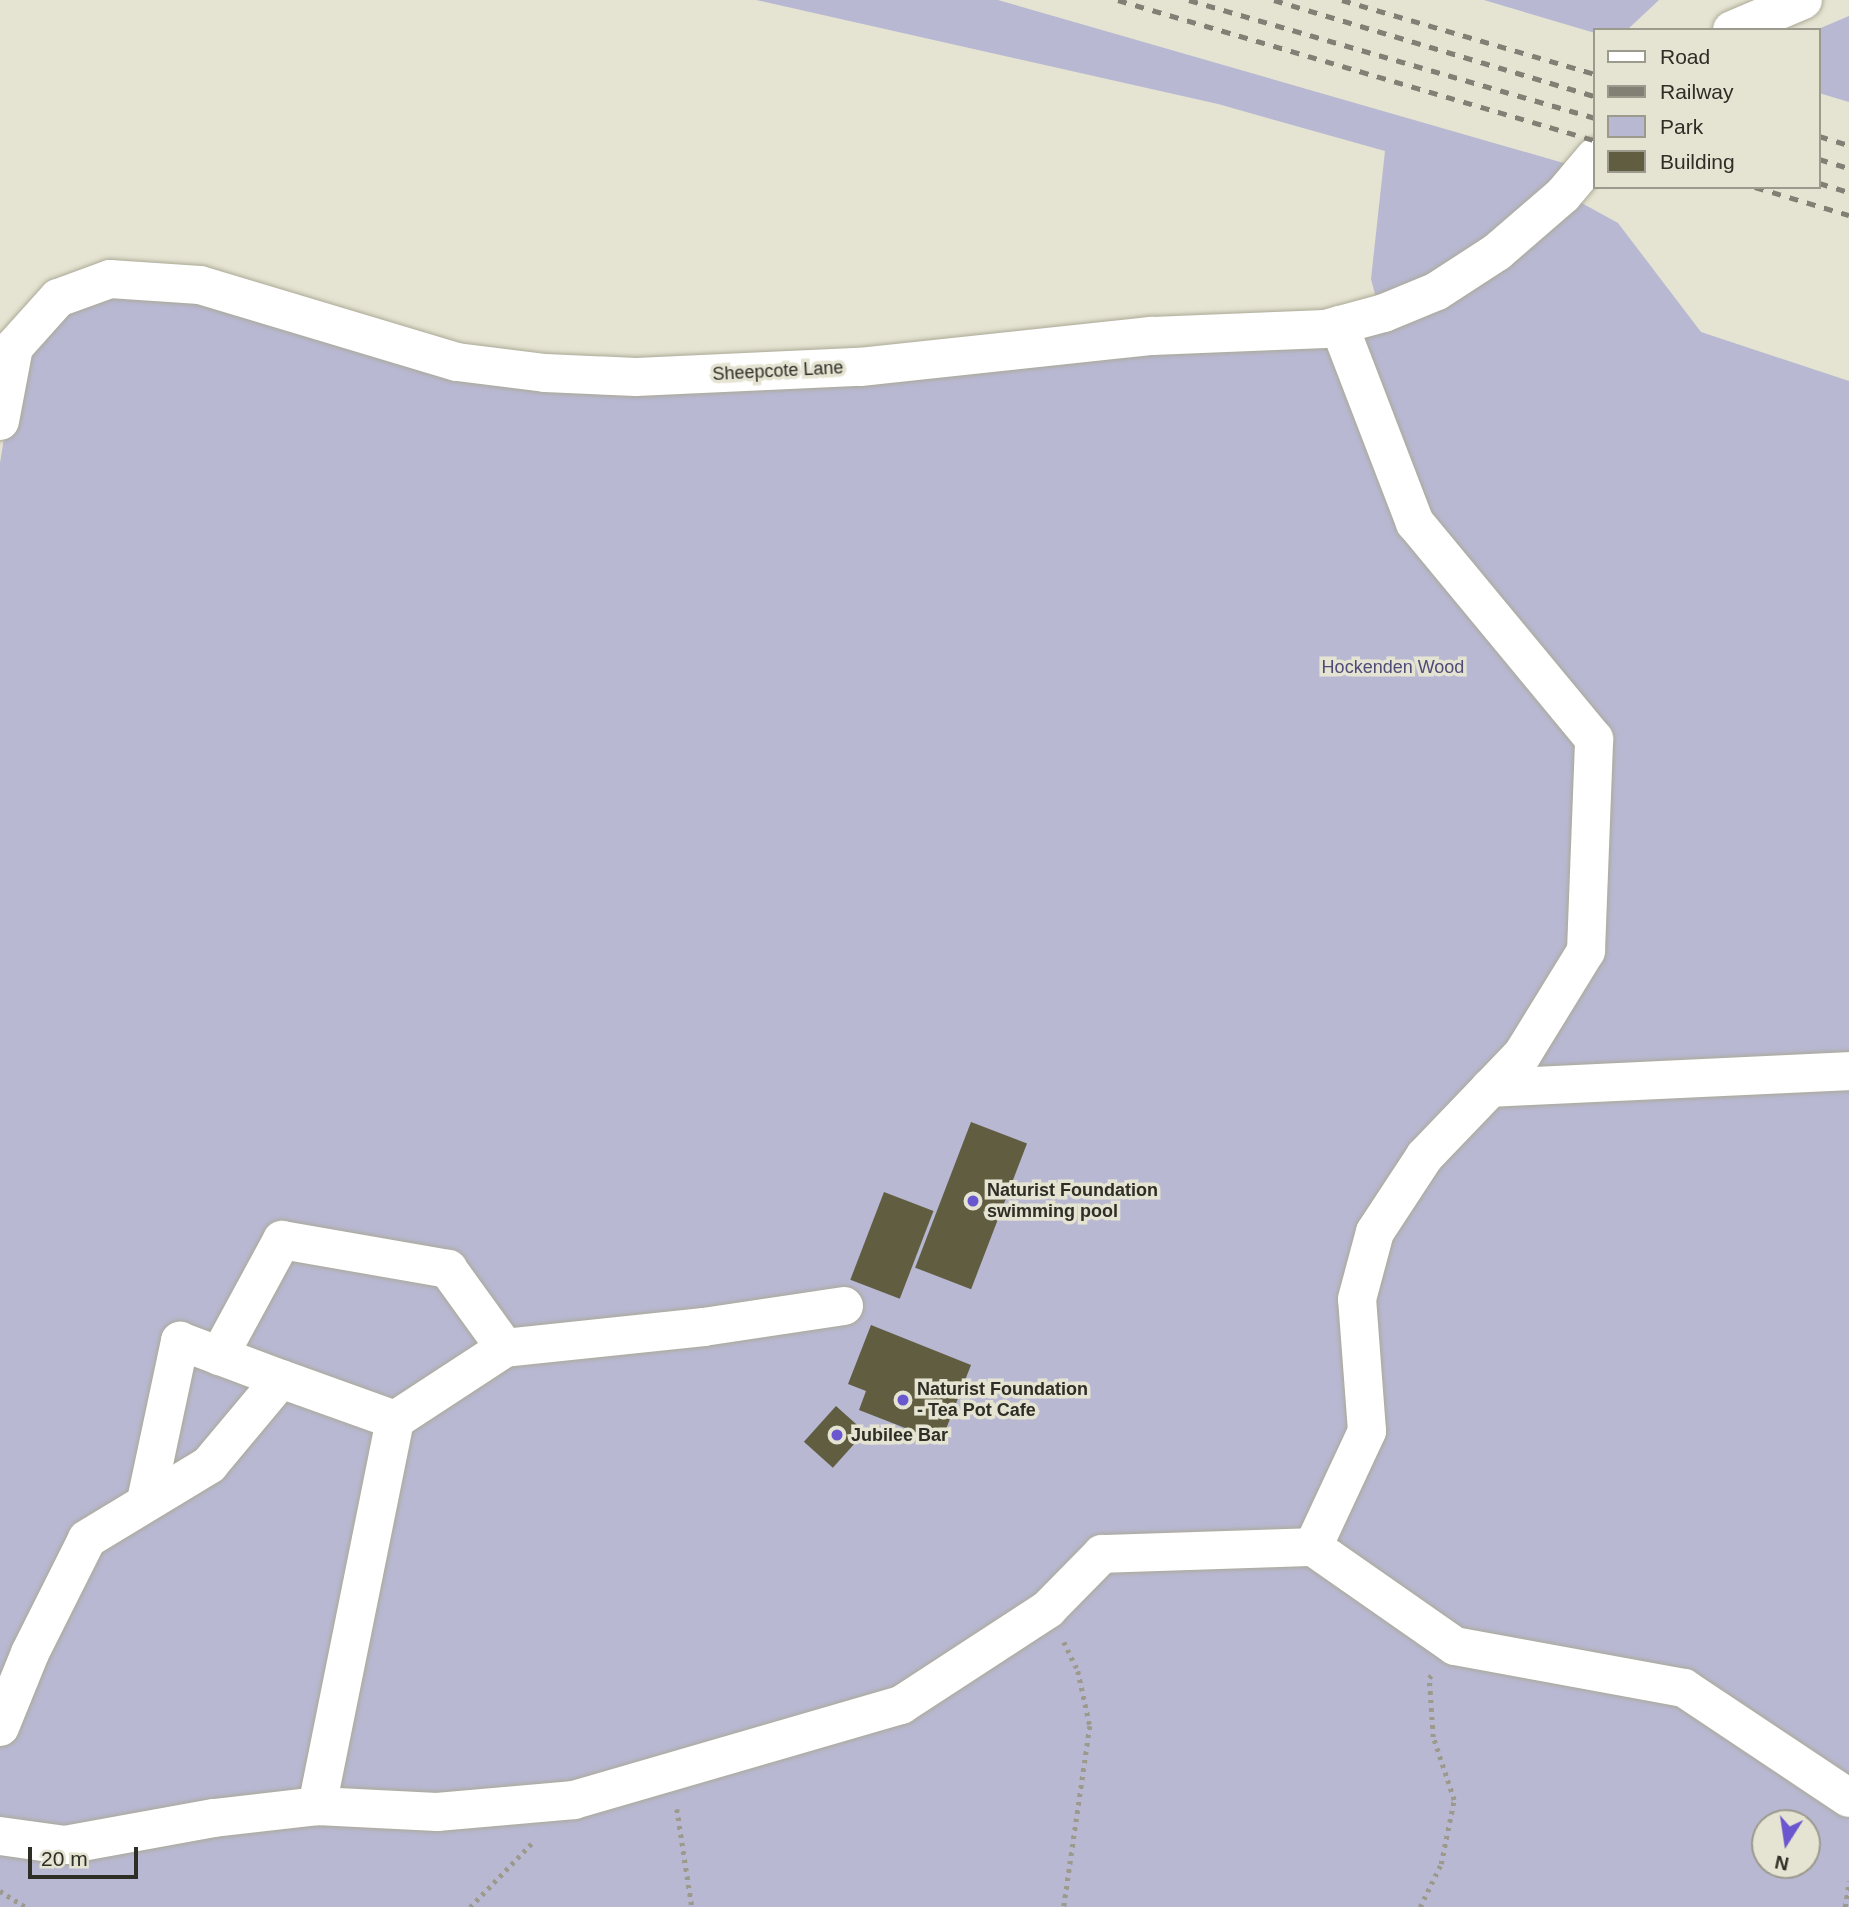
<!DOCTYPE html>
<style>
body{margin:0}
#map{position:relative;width:1849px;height:1907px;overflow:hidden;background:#e5e3d1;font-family:Arial,sans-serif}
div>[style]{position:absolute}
.green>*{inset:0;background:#b8b8d3}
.building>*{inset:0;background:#615d41;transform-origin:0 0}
.path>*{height:4.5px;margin-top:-2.25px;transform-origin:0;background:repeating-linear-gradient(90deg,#9b9a8c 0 3.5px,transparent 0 8.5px)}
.roads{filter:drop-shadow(0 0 2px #aba997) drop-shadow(0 0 2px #aba997)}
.minor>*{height:38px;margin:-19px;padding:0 19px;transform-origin:19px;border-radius:19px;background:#fff}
.rail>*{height:5px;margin-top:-2.5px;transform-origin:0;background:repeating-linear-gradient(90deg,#828074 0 9px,transparent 0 18px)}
.dots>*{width:19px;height:19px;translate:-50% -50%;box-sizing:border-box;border:4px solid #e5e3d1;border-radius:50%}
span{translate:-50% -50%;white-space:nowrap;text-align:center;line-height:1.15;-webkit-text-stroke:7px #e5e3d1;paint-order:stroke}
.street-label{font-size:18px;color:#2e2d26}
.park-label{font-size:18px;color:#4e4b78}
.poi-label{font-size:18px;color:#2e2d26;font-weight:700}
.left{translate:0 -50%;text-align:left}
.legend{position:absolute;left:1593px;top:28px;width:228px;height:161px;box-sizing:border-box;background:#e5e3d1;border:2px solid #9c9a8d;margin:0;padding:9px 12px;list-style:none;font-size:21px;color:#2e2d26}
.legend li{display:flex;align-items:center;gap:14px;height:35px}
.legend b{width:35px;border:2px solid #9c9a8d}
.north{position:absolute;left:1751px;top:1809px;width:70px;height:70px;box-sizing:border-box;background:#e5e3d1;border:2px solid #9c9a8d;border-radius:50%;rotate:192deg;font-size:19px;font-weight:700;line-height:28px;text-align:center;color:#2e2d26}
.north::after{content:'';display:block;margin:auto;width:24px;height:32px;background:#6a56cf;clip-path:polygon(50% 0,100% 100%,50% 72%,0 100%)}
.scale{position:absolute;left:28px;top:1847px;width:110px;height:32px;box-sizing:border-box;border:4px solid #2e2d26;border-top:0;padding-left:9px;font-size:21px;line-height:24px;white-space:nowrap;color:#2e2d26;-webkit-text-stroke:5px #e5e3d1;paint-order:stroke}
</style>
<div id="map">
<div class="green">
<i style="clip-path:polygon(756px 0,998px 0,1574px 166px,1492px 245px,1378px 305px,1371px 279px,1385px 151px,1218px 104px)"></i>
<i style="clip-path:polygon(1484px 0,1659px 0,1627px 30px,1595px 33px)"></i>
<i style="clip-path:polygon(1849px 16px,1849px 102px,1819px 93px,1816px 30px)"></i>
<i style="clip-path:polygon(evenodd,1578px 201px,1618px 223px,1701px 332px,1849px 381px,1849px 1907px,0 1907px,0 463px,18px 352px,62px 302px,113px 284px,456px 365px,1326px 330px,1578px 201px,1765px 1823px,1807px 1823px,1807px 1865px,1765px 1865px,1765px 1823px)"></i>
</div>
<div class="building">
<i style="left:971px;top:1122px;width:60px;height:156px;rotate:21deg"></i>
<i style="left:884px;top:1192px;width:53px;height:94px;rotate:21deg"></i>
<i style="clip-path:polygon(871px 1325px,971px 1365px,941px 1442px,859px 1410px,866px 1391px,848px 1384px)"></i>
<i style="left:836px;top:1406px;width:39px;height:48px;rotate:42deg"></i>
</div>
<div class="path">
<i style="left:1064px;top:1642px;width:32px;rotate:64deg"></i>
<i style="left:1078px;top:1671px;width:56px;rotate:77.7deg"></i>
<i style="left:1090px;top:1726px;width:183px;rotate:98.2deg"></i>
<i style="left:677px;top:1809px;width:99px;rotate:81.3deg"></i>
<i style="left:0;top:1891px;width:31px;rotate:32deg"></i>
<i style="left:470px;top:1907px;width:91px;rotate:-45.9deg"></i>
<i style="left:1420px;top:1907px;width:48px;rotate:-64deg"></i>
<i style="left:1441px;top:1864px;width:65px;rotate:-78.5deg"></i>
<i style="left:1454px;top:1800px;width:66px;rotate:-108.4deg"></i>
<i style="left:1433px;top:1737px;width:59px;rotate:-93.9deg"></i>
<i style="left:1429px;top:1678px;width:6px;rotate:-51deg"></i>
<i style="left:1845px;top:1907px;width:26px;rotate:-81deg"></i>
</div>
<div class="roads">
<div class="minor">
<i style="left:1732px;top:30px;width:77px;rotate:-22.9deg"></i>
<i style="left:0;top:421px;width:75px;rotate:-79.3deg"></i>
<i style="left:14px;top:347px;width:66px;rotate:-48.1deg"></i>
<i style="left:58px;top:298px;width:55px;rotate:-20.1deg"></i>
<i style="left:110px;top:279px;width:90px;rotate:3.8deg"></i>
<i style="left:200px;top:285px;width:268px;rotate:16.7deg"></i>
<i style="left:457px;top:362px;width:89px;rotate:7.1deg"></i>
<i style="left:545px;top:373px;width:91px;rotate:2.5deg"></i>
<i style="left:636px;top:377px;width:224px;rotate:-2.6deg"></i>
<i style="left:860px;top:367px;width:294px;rotate:-6.1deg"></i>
<i style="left:1152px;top:336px;width:173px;rotate:-2.3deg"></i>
<i style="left:1325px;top:329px;width:61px;rotate:-15.2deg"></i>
<i style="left:1384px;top:313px;width:57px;rotate:-22.5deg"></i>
<i style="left:1437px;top:291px;width:72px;rotate:-33deg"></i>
<i style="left:1497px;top:252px;width:87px;rotate:-40.8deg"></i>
<i style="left:1563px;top:195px;width:50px;rotate:-49.9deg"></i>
<i style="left:1490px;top:1088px;width:359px;rotate:-2.7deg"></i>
<i style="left:844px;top:1306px;width:142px;rotate:171.5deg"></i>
<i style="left:704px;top:1327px;width:200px;rotate:174deg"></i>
<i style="left:505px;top:1348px;width:131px;rotate:146.8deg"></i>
<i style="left:395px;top:1420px;width:394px;rotate:101.4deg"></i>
<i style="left:317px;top:1806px;width:120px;rotate:2.9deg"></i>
<i style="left:437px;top:1812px;width:138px;rotate:-5deg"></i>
<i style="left:574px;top:1800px;width:341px;rotate:-16.2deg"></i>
<i style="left:901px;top:1705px;width:176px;rotate:-33.1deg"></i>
<i style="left:1048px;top:1609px;width:77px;rotate:-45.5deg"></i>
<i style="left:1102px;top:1554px;width:211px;rotate:-1.9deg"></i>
<i style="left:1313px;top:1547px;width:173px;rotate:34.9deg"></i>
<i style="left:1455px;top:1646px;width:233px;rotate:10.4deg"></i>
<i style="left:1684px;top:1688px;width:198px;rotate:33.7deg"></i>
<i style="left:219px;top:1356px;width:132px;rotate:-61.5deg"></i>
<i style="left:282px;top:1240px;width:169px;rotate:9.9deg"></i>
<i style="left:448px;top:1269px;width:97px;rotate:54.2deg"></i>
<i style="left:146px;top:1501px;width:164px;rotate:-78deg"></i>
<i style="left:180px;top:1341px;width:108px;rotate:20.6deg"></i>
<i style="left:1313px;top:1547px;width:128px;rotate:-65deg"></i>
<i style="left:1367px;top:1431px;width:132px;rotate:-94.3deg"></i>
<i style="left:1357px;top:1299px;width:69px;rotate:-75deg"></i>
<i style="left:1375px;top:1232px;width:91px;rotate:-56.7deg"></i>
<i style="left:1425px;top:1156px;width:140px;rotate:-46.2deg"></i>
<i style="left:1522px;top:1055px;width:122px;rotate:-58.4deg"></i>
<i style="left:1586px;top:951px;width:212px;rotate:-87.8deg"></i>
<i style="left:1594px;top:739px;width:281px;rotate:-129.6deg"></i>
<i style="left:1415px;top:523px;width:212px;rotate:-111deg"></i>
<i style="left:0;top:1727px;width:80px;rotate:-67.9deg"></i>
<i style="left:30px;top:1653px;width:127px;rotate:-63.4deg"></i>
<i style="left:87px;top:1539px;width:143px;rotate:-31.2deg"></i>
<i style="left:209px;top:1465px;width:112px;rotate:-50.1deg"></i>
<i style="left:281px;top:1379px;width:121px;rotate:19.8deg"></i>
<i style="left:0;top:1836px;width:66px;rotate:7.9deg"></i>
<i style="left:65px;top:1845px;width:151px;rotate:-10.3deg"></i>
<i style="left:214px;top:1818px;width:104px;rotate:-6.6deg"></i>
</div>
</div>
<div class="rail">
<i style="left:1118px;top:0;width:497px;rotate:16.4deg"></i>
<i style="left:1189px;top:0;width:423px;rotate:16.2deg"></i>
<i style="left:1274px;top:0;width:335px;rotate:16.7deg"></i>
<i style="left:1342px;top:0;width:264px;rotate:16.3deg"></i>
<i style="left:1819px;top:136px;width:31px;rotate:17deg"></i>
<i style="left:1819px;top:159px;width:31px;rotate:17deg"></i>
<i style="left:1819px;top:183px;width:31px;rotate:17deg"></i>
<i style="left:1755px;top:187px;width:98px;rotate:16.6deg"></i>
</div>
<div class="dots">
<i style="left:973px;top:1201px;background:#6a56cf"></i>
<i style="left:903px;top:1400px;background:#6a56cf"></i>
<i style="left:837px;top:1435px;background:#6a56cf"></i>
</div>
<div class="street-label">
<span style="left:778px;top:371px;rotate:-3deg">Sheepcote Lane</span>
</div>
<div class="park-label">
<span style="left:1393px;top:667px">Hockenden Wood</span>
</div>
<div class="poi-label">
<span class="left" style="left:987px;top:1201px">Naturist Foundation<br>swimming pool</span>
<span class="left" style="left:917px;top:1400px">Naturist Foundation<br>- Tea Pot Cafe</span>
<span class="left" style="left:851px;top:1435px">Jubilee Bar</span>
</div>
<ul class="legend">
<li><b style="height:9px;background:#fff"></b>Road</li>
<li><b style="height:9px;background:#828074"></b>Railway</li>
<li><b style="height:19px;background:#b8b8d3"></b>Park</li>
<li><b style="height:19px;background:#615d41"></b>Building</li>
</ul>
<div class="north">N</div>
<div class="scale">20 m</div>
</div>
